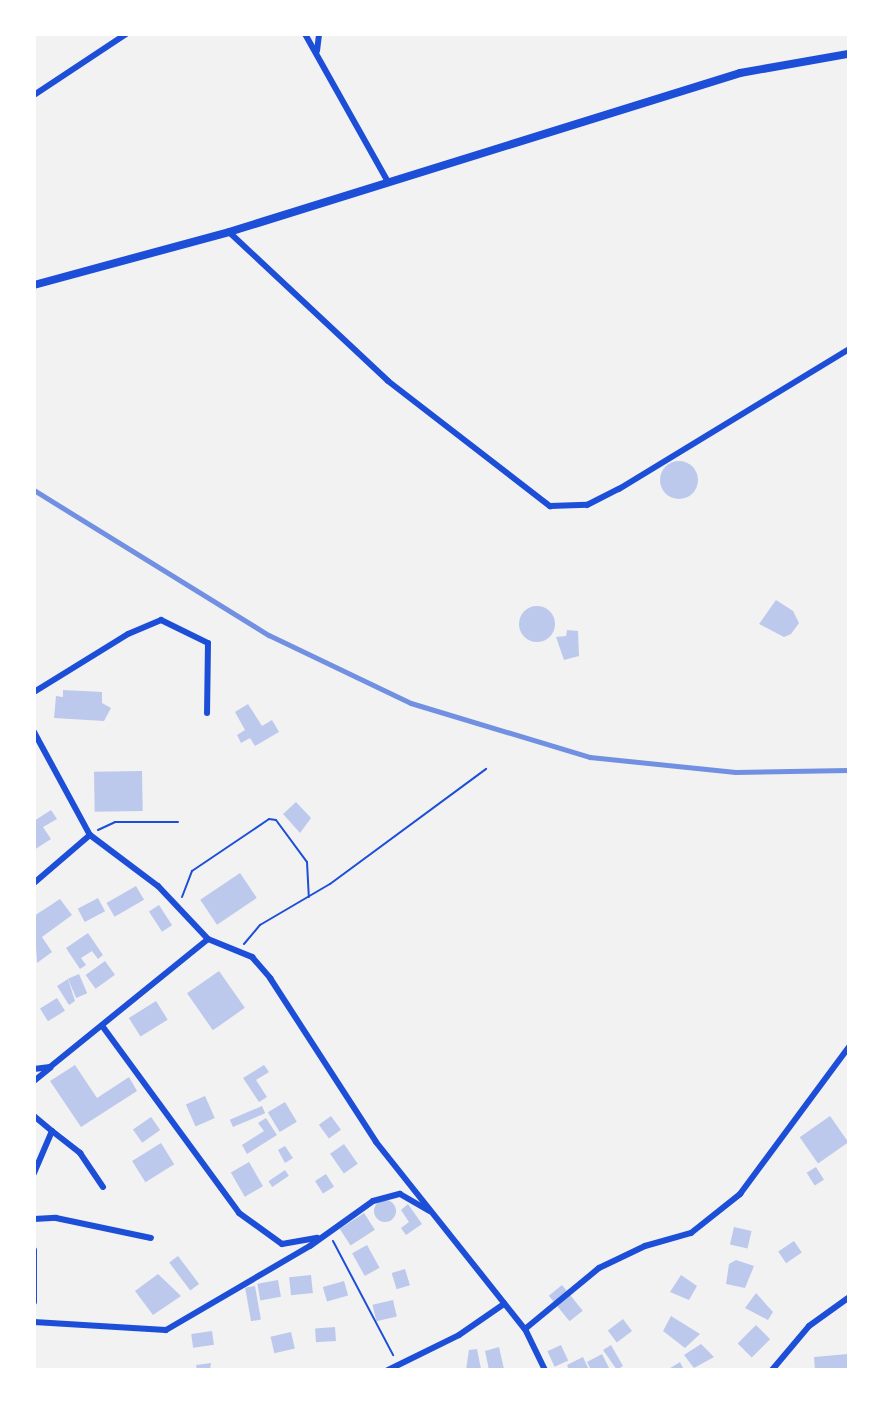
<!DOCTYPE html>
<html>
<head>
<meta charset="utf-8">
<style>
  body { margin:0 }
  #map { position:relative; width:883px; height:1404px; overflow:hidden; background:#f2f2f2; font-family:"PT Sans",sans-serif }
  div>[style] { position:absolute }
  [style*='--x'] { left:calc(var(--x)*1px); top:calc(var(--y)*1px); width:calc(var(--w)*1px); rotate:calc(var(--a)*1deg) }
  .building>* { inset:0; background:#bdc9ec; transform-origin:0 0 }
  .round { border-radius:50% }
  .path>* { height:2px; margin:-1px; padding:0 1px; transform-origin:1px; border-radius:1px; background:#1d4ed8 }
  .minor>* { height:6px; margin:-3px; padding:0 3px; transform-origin:3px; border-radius:3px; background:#1d4ed8 }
  .tertiary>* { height:8px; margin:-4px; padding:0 4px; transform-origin:4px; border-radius:4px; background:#1d4ed8 }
  .rail>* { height:4.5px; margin:-2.25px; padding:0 2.25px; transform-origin:2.25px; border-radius:2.25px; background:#7290e2 }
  span { translate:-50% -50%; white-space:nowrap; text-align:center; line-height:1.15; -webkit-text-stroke:6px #fff; paint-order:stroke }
  .frame { position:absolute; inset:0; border:36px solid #fff; pointer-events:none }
</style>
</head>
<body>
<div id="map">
  <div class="building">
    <div class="round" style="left:660px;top:461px;width:38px;height:38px"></div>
    <div style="clip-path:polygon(776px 600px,793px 611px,799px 623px,791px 634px,784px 637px,759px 624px)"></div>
    <div class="round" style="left:519px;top:606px;width:36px;height:36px"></div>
    <div style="clip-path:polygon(567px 630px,578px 631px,579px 656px,564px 660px,556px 637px,566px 636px)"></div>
    <div style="clip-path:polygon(63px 690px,102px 692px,102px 703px,111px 708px,104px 721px,54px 718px,56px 696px,63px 697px)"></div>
    <div style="clip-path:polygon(248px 704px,262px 726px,272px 720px,279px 732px,255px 746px,250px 738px,241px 743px,237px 735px,245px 730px,235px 712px)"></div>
    <div style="left:142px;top:771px;width:40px;height:48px;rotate:89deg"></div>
    <div style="clip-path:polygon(296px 802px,311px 818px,300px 833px,283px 814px)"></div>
    <div style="clip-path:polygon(51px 810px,57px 819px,43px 827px,51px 839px,34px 850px,34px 821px)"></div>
    <div style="left:240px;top:873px;width:30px;height:48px;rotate:56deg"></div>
    <div style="left:136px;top:886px;width:16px;height:34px;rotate:60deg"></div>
    <div style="left:98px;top:898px;width:15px;height:23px;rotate:62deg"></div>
    <div style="clip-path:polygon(60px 899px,72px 915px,42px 937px,52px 952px,37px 963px,34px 916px)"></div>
    <div style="left:159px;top:905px;width:24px;height:12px;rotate:57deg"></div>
    <div style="clip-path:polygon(88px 933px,103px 955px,98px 959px,92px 951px,81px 958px,86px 965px,80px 969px,66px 948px)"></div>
    <div style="left:105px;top:961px;width:17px;height:24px;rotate:54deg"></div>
    <div style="left:219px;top:971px;width:45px;height:39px;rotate:55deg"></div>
    <div style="left:79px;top:974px;width:21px;height:12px;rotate:67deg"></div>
    <div style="clip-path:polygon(68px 979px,75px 1001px,69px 1005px,57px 986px)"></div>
    <div style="left:57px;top:998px;width:15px;height:20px;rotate:58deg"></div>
    <div style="left:156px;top:1001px;width:22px;height:32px;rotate:58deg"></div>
    <div style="clip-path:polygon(75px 1065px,97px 1098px,129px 1077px,137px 1091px,81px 1127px,50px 1081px)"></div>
    <div style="clip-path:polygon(264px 1065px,269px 1072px,256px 1080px,267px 1097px,259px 1102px,243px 1078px)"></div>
    <div style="left:205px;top:1096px;width:24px;height:21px;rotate:66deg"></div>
    <div style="left:285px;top:1102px;width:23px;height:20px;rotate:59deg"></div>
    <div style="left:262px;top:1106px;width:8px;height:35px;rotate:67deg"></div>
    <div style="left:331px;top:1116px;width:17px;height:15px;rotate:54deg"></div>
    <div style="left:830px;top:1116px;width:32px;height:37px;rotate:55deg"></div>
    <div style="left:151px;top:1117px;width:16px;height:22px;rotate:55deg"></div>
    <div style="clip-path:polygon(266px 1118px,277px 1135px,247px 1154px,242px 1145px,264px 1131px,258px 1123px)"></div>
    <div style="left:161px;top:1143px;width:25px;height:34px;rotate:58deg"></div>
    <div style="left:344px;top:1144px;width:24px;height:17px;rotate:55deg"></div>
    <div style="clip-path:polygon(285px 1146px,293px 1158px,285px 1163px,278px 1150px)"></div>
    <div style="left:249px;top:1162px;width:28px;height:21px;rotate:60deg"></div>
    <div style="left:816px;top:1167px;width:15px;height:11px;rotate:58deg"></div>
    <div style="left:285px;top:1170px;width:7px;height:20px;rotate:56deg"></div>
    <div style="left:326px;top:1174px;width:15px;height:13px;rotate:58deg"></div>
    <div class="round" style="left:374px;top:1200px;width:22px;height:22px"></div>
    <div style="clip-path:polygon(408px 1204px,422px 1224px,406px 1235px,401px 1228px,409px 1222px,401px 1210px)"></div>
    <div style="left:364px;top:1213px;width:20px;height:29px;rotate:57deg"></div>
    <div style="left:734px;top:1227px;width:18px;height:18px;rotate:13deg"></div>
    <div style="left:794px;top:1241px;width:14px;height:19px;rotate:56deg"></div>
    <div style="left:367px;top:1245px;width:26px;height:17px;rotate:61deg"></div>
    <div style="left:178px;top:1256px;width:35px;height:11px;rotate:53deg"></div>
    <div style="clip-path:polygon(736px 1260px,754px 1266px,745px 1288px,726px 1284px,729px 1264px)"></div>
    <div style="left:405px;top:1269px;width:17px;height:14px;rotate:73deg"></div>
    <div style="clip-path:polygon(158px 1274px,181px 1296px,153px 1315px,135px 1291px)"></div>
    <div style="left:311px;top:1275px;width:18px;height:22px;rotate:84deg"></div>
    <div style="clip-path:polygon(681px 1275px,697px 1286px,689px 1300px,670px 1292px)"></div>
    <div style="left:278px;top:1280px;width:17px;height:21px;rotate:80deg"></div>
    <div style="left:344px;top:1281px;width:15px;height:22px;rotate:74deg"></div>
    <div style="left:562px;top:1285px;width:33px;height:17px;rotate:51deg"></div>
    <div style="left:255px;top:1286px;width:34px;height:10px;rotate:80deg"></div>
    <div style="clip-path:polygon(756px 1293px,773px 1312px,768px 1320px,745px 1308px)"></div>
    <div style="left:393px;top:1300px;width:17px;height:21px;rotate:77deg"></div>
    <div style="clip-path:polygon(671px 1316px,700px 1334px,685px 1348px,663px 1331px)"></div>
    <div style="left:623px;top:1319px;width:15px;height:19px;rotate:53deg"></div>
    <div style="left:756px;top:1325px;width:20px;height:26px;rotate:45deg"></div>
    <div style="left:335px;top:1327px;width:14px;height:20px;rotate:86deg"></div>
    <div style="left:212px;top:1331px;width:14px;height:21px;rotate:82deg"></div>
    <div style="left:291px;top:1332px;width:17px;height:21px;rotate:77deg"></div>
    <div style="clip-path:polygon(701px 1344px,714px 1357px,694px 1368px,684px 1355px)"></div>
    <div style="left:561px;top:1345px;width:17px;height:15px;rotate:65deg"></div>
    <div style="clip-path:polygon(611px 1345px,623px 1366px,617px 1370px,603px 1350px)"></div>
    <div style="clip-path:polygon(499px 1347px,504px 1369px,489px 1370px,485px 1351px)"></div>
    <div style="clip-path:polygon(477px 1349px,481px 1369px,466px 1370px,469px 1350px)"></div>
    <div style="clip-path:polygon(602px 1354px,610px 1370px,591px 1370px,587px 1362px)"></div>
    <div style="clip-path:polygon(848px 1354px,848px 1370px,815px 1370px,814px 1357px)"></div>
    <div style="clip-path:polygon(583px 1357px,589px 1370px,569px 1370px,567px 1365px)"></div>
    <div style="clip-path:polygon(680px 1362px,684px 1370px,667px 1370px)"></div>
    <div style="clip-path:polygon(211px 1363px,210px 1370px,197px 1370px,196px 1365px)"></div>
  </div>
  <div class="path">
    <div style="--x:98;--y:830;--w:19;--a:-25"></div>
    <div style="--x:115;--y:822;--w:63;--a:0"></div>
    <div style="--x:182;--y:897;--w:28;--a:-69"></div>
    <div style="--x:192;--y:871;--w:93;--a:-34"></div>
    <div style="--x:269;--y:819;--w:7;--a:8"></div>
    <div style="--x:276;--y:820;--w:52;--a:53.6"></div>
    <div style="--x:307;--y:862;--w:35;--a:87"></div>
    <div style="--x:244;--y:944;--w:25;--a:-50"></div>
    <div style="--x:260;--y:925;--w:81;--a:-30.4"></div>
    <div style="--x:330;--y:884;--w:194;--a:-36.4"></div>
    <div style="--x:333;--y:1241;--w:129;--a:62.2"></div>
  </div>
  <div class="minor">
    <div style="--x:305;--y:34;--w:170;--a:60.7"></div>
    <div style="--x:317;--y:51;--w:17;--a:-83"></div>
    <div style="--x:34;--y:95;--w:110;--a:-33.5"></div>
    <div style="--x:229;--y:232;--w:218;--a:43.1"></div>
    <div style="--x:388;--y:381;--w:205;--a:37.7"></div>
    <div style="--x:550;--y:506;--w:37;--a:-2"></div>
    <div style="--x:587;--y:505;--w:36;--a:-27"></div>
    <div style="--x:619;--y:489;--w:268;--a:-31.3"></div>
    <div style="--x:34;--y:692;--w:110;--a:-31.7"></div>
    <div style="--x:128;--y:634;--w:36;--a:-23"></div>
    <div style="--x:161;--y:620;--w:52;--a:26.1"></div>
    <div style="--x:208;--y:643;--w:70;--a:90.8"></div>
    <div style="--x:34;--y:732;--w:117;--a:61.5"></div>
    <div style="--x:90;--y:835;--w:85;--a:36.9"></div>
    <div style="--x:158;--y:886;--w:73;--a:46.7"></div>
    <div style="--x:208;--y:939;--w:48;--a:22.2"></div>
    <div style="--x:252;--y:957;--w:28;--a:49"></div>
    <div style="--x:270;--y:978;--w:195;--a:57.1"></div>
    <div style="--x:376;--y:1142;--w:239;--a:51.5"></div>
    <div style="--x:34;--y:883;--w:74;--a:-40.6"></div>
    <div style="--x:103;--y:1027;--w:230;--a:53.8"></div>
    <div style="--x:239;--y:1213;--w:53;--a:35.8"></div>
    <div style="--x:282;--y:1244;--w:36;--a:-10"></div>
    <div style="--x:34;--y:1069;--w:16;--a:-7"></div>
    <div style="--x:50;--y:1067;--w:203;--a:-39"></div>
    <div style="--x:34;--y:1081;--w:21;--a:-39"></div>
    <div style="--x:34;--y:1116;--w:23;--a:40"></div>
    <div style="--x:52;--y:1131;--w:46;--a:113.2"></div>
    <div style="--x:52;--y:1131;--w:36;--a:38"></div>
    <div style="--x:80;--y:1153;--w:41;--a:55.9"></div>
    <div style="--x:34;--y:1219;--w:22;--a:-3"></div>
    <div style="--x:56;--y:1218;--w:97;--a:11.9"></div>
    <div style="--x:34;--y:1250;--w:52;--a:90"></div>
    <div style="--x:34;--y:1322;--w:132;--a:3.5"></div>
    <div style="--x:166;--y:1330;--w:167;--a:-30.3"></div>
    <div style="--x:310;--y:1246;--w:77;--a:-35.5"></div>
    <div style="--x:373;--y:1201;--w:28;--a:-15"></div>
    <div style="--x:400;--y:1194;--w:34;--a:30"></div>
    <div style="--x:388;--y:1370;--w:79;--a:-26.2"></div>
    <div style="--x:459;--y:1335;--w:55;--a:-34.6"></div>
    <div style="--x:545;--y:1370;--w:46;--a:-116"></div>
    <div style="--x:525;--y:1329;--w:96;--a:-39.5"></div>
    <div style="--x:599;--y:1268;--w:51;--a:-25.6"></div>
    <div style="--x:645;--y:1246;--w:48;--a:-15.8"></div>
    <div style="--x:691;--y:1233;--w:63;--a:-38.5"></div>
    <div style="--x:740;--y:1194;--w:182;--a:-53.5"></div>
    <div style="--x:772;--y:1370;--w:57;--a:-49.9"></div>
    <div style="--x:809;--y:1326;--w:48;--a:-35.7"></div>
  </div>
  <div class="tertiary">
    <div style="--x:34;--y:285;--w:202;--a:-15.2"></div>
    <div style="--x:229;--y:232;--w:535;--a:-17.28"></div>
    <div style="--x:740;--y:73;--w:110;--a:-10"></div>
  </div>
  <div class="rail">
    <div style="--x:34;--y:490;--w:276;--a:31.7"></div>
    <div style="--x:269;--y:635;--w:157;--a:25.6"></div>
    <div style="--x:411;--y:703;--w:187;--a:16.8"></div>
    <div style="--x:590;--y:757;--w:146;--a:5.9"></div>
    <div style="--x:735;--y:772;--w:113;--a:-1"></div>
  </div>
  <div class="frame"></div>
</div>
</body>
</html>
